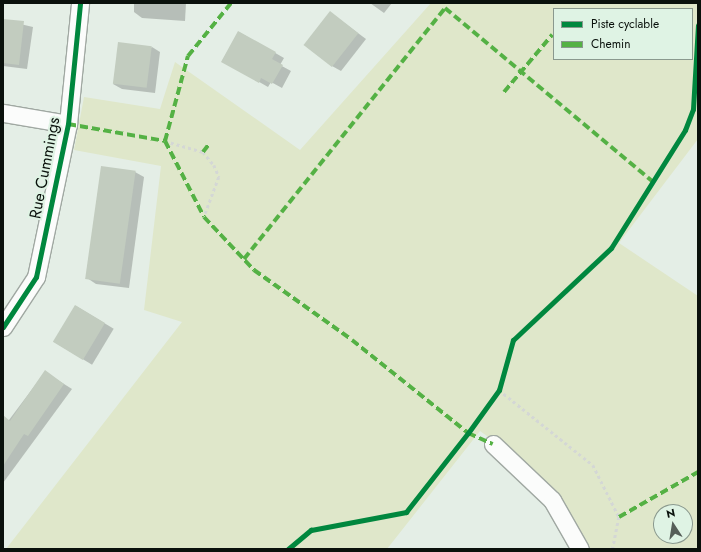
<!DOCTYPE html>
<html>
<head>
<meta charset="utf-8">
<style>
  body { margin:0 }
  #map { position:relative; width:701px; height:552px; overflow:hidden; background:#e4eee6; font-family:Jost,sans-serif }
  div>[style] { position:absolute }
  [style*='--x'] { left:calc(var(--x)*1px); top:calc(var(--y)*1px); width:calc(var(--w)*1px); rotate:calc(var(--a)*1deg) }
  .green>* { inset:0; background:#dfe7ca }
  .shadow>* { inset:0; background:#0003; transform-origin:0 0 }
  .building>* { inset:0; background:#c2ccbf; transform-origin:0 0 }
  .path>* { height:2.5px; margin-top:-1.25px; transform-origin:0; background:repeating-linear-gradient(90deg,#d4d7d5 0 3px,transparent 0 6px) }
  .roads { filter:drop-shadow(1px 0 #a0a8a2) drop-shadow(-1px 0 #a0a8a2) drop-shadow(0 1px #a0a8a2) drop-shadow(0 -1px #a0a8a2) }
  .street>* { height:17px; margin:-8.5px; padding:0 8.5px; transform-origin:8.5px; border-radius:8.5px; background:#fbfcfb }
  .quiet>* { height:4px; margin-top:-2px; transform-origin:0; background:repeating-linear-gradient(90deg,#54b144 0 8px,transparent 0 12px) }
  .cycleway>* { height:5px; margin:-2.5px; padding:0 2.5px; transform-origin:2.5px; border-radius:2.5px; background:#00873e }
  span { translate:-50% -50%; white-space:nowrap; text-align:center; line-height:1.15; -webkit-text-stroke:4px #dff3e4; paint-order:stroke }
  .street-label { font-size:16px; color:#0a110c }
  .frame { position:absolute; inset:0; border:4px solid #0a110c; pointer-events:none }
  .legend { position:absolute; left:553px; top:8px; width:140px; height:52px; box-sizing:border-box; background:#dff3e4; border:1px solid #8a998e; margin:0; padding:5px 7px; list-style:none; font-size:12px; color:#0a110c }
  .legend li { display:flex; align-items:center; gap:8px; height:20px }
  .legend b { width:20px; border:1px solid #8a998e }
  .north { position:absolute; left:653px; top:504px; width:40px; height:40px; box-sizing:border-box; background:#dff3e4; border:1px solid #8a998e; border-radius:50%; rotate:348deg; font-size:11px; font-weight:700; line-height:16px; text-align:center; color:#0a110c }
  .north::after { content:''; display:block; margin:auto; width:14px; height:18px; background:#565e58; clip-path:polygon(50% 0,100% 100%,50% 72%,0 100%) }
</style>
</head>
<body>
<div id="map">
  <div class="green">
    <div style="clip-path:polygon(evenodd,431px 3px,698px 3px,698px 139px,619px 243px,698px 296px,698px 549px,584px 549px,523px 462px,480px 431px,387px 549px,6px 549px,182px 322px,144px 310px,161px 166px,74px 150px,84px 97px,160px 109px,175px 62px,300px 150px,431px 3px,554px 9px,692px 9px,692px 59px,554px 59px,554px 9px,431px 3px,661px 512px,685px 512px,685px 536px,661px 536px,661px 512px)"></div>
  </div>
  <div class="shadow">
    <div style="clip-path:polygon(134px 3px,186px 3px,185px 21px,142px 18px,134px 12px)"></div>
    <div style="clip-path:polygon(370px 3px,392px 3px,384px 13px)"></div>
    <div style="clip-path:polygon(331px 13px,366px 39px,341px 71px,332px 66px)"></div>
    <div style="clip-path:polygon(3px 20px,33px 27px,27px 69px,3px 66px)"></div>
    <div style="clip-path:polygon(239px 32px,284px 58px,280px 65px,291px 71px,282px 88px,271px 82px,268px 87px,222px 61px)"></div>
    <div style="clip-path:polygon(152px 47px,160px 52px,155px 93px,122px 89px,113px 84px)"></div>
    <div style="clip-path:polygon(135px 172px,144px 177px,129px 288px,96px 284px,87px 278px)"></div>
    <div style="left:76px;top:306px;width:44px;height:42px;rotate:31deg"></div>
    <div style="clip-path:polygon(45px 372px,72px 389px,3px 483px,3px 428px)"></div>
  </div>
  <div class="building">
    <div style="left:330px;top:11px;width:36px;height:43px;rotate:38deg"></div>
    <div style="clip-path:polygon(3px 19px,24px 21px,19px 65px,3px 63px)"></div>
    <div style="clip-path:polygon(238px 31px,276px 52px,272px 59px,283px 65px,272px 84px,261px 78px,259px 83px,221px 62px)"></div>
    <div style="left:118px;top:42px;width:34px;height:42px;rotate:7deg"></div>
    <div style="left:101px;top:166px;width:35px;height:114px;rotate:8deg"></div>
    <div style="left:75px;top:305px;width:35px;height:43px;rotate:31deg"></div>
    <div style="clip-path:polygon(45px 370px,64px 384px,28px 436px,24px 434px,3px 466px,3px 415px,10px 421px)"></div>
  </div>
  <div class="path">
    <div style="--x:165;--y:141;--w:40;--a:16"></div>
    <div style="--x:203;--y:152;--w:17;--a:50"></div>
    <div style="--x:214;--y:165;--w:13;--a:67"></div>
    <div style="--x:219;--y:177;--w:43;--a:110.6"></div>
    <div style="--x:499;--y:390;--w:120;--a:38.6"></div>
    <div style="--x:593;--y:465;--w:58;--a:63.4"></div>
    <div style="--x:619;--y:517;--w:33;--a:101"></div>
  </div>
  <div class="roads">
    <div class="street">
      <div style="--x:3;--y:113;--w:66;--a:9.6"></div>
      <div style="--x:3;--y:327;--w:60;--a:-56.6"></div>
      <div style="--x:36;--y:277;--w:156;--a:-78.2"></div>
      <div style="--x:68;--y:124;--w:122;--a:-84.3"></div>
      <div style="--x:493;--y:444;--w:81;--a:43.5"></div>
      <div style="--x:552;--y:500;--w:56;--a:60.3"></div>
    </div>
  </div>
  <div class="quiet">
    <div style="--x:504;--y:92;--w:75;--a:-49.9"></div>
    <div style="--x:68;--y:124;--w:98;--a:9.9"></div>
    <div style="--x:165;--y:141;--w:88;--a:-74.9"></div>
    <div style="--x:188;--y:56;--w:68;--a:-50.9"></div>
    <div style="--x:165;--y:141;--w:85;--a:62.8"></div>
    <div style="--x:204;--y:217;--w:73;--a:46.7"></div>
    <div style="--x:254;--y:270;--w:120;--a:35.5"></div>
    <div style="--x:352;--y:340;--w:149;--a:38.7"></div>
    <div style="--x:468;--y:433;--w:27;--a:24"></div>
    <div style="--x:203;--y:152;--w:10;--a:-53"></div>
    <div style="--x:244;--y:259;--w:322;--a:-51.3"></div>
    <div style="--x:445;--y:8;--w:271;--a:39.9"></div>
    <div style="--x:619;--y:517;--w:91;--a:-29.7"></div>
  </div>
  <div class="cycleway">
    <div style="--x:3;--y:327;--w:60;--a:-56.6"></div>
    <div style="--x:36;--y:277;--w:156;--a:-78.2"></div>
    <div style="--x:68;--y:124;--w:122;--a:-84.3"></div>
    <div style="--x:288;--y:549;--w:30;--a:-40"></div>
    <div style="--x:311;--y:530;--w:97;--a:-10.7"></div>
    <div style="--x:406;--y:512;--w:100;--a:-51.9"></div>
    <div style="--x:468;--y:433;--w:53;--a:-54.2"></div>
    <div style="--x:499;--y:390;--w:52;--a:-74.4"></div>
    <div style="--x:513;--y:340;--w:134;--a:-43.2"></div>
    <div style="--x:611;--y:248;--w:139;--a:-57.9"></div>
    <div style="--x:685;--y:130;--w:22;--a:-69"></div>
    <div style="--x:693;--y:109;--w:84;--a:-86.6"></div>
  </div>
  <div class="street-label">
    <span style="left:45px;top:168px;rotate:-79deg">Rue Cummings</span>
  </div>
  <div class="frame"></div>
  <ul class="legend">
  <li><b style="height:5px;background:#00873e"></b>Piste cyclable</li>
  <li><b style="height:5px;background:#54b144"></b>Chemin</li>
  </ul>
  <div class="north">N</div>
</div>
</body>
</html>
